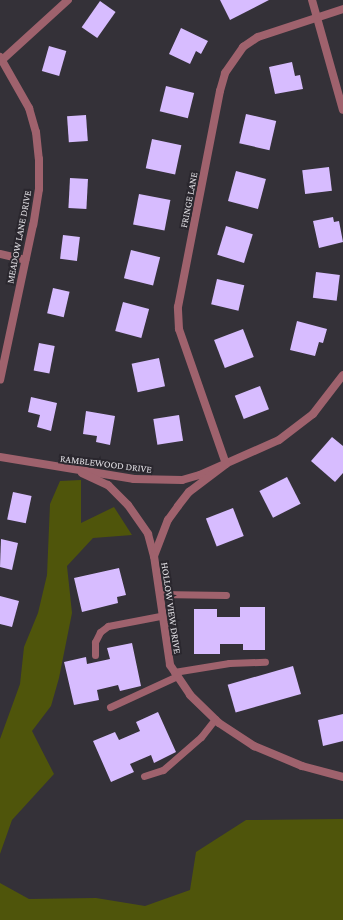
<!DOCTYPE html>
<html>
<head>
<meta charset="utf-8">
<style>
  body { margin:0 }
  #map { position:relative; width:343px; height:920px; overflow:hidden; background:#343138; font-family:"Crimson Pro",serif }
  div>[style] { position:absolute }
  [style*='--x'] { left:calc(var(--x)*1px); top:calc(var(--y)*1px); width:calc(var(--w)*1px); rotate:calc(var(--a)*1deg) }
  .green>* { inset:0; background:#4f550b }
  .building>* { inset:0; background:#d7bcff; transform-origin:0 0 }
  .service>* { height:7px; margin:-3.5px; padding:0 3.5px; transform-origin:3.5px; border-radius:3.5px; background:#9f626d }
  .minor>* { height:8px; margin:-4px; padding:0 4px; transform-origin:4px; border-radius:4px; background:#9f626d }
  span { translate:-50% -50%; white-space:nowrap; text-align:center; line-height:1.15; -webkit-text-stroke:4px #2a272e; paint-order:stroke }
  .street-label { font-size:10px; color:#e4e2e7 }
</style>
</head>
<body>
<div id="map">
  <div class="green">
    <div style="clip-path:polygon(81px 480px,81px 523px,114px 507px,132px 535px,93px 538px,67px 566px,72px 613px,59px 678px,51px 706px,32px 731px,54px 774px,12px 820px,0 854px,0 739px,20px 684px,24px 647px,38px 613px,47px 575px,50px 504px,60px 481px)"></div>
    <div style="clip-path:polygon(343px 819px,343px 920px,0 920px,0 883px,29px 899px,96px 898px,145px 906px,190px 890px,196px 852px,246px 820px)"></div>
  </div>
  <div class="building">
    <div style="clip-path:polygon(220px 0,269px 0,230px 20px)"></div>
    <div style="left:100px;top:1px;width:19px;height:32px;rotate:35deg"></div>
    <div style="clip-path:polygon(181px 28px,208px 41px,201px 54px,196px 51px,190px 64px,169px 54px)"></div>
    <div style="left:49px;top:46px;width:18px;height:26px;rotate:16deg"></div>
    <div style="clip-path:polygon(292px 62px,295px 76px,300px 75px,303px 89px,275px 94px,269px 67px)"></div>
    <div style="left:166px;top:86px;width:29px;height:26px;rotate:14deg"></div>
    <div style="left:246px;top:114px;width:31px;height:30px;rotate:13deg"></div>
    <div style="left:86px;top:115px;width:26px;height:19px;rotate:86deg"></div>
    <div style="left:152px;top:139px;width:30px;height:30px;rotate:12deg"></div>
    <div style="left:329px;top:167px;width:24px;height:27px;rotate:83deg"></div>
    <div style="left:236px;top:171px;width:31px;height:31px;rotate:15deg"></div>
    <div style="left:70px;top:178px;width:18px;height:30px;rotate:3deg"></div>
    <div style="left:139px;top:194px;width:32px;height:31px;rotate:11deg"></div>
    <div style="clip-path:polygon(333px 217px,334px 222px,339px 221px,343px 242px,319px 248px,313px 221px)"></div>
    <div style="left:226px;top:226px;width:28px;height:30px;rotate:17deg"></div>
    <div style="left:63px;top:235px;width:17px;height:24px;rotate:7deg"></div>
    <div style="left:131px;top:250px;width:30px;height:29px;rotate:14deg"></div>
    <div style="left:316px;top:272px;width:24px;height:26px;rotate:7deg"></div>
    <div style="left:217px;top:279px;width:28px;height:26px;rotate:13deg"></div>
    <div style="left:53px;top:288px;width:17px;height:26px;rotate:13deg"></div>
    <div style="left:123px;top:302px;width:27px;height:30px;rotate:15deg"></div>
    <div style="clip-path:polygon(297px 321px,327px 329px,323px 343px,319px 342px,315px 356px,290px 350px)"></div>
    <div style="left:243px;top:329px;width:30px;height:31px;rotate:69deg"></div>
    <div style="left:39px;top:343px;width:16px;height:28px;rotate:11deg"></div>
    <div style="left:159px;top:358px;width:29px;height:28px;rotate:78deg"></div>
    <div style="left:260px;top:386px;width:25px;height:27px;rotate:69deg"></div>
    <div style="clip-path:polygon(31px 397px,57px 403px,51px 431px,37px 427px,40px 415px,28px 412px)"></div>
    <div style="clip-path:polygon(86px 411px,115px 416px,110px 445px,96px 442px,97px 436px,83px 434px)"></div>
    <div style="left:179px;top:415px;width:26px;height:26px;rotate:81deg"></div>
    <div style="clip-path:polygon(332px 437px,343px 446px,343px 473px,335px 482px,311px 461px)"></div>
    <div style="left:287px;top:477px;width:30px;height:31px;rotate:63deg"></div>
    <div style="left:13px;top:492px;width:19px;height:28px;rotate:12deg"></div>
    <div style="left:233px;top:508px;width:30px;height:29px;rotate:69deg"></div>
    <div style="clip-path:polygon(1px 539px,18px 543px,12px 570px,0 567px)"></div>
    <div style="clip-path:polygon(119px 568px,126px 595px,117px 597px,118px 603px,82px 612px,74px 578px)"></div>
    <div style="clip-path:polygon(0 596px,19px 601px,12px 627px,0 624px)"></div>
    <div style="clip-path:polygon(240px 607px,265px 607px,265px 650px,243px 650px,243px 644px,220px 644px,220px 654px,194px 654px,194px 609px,217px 609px,217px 617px,240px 617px)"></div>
    <div style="clip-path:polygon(132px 643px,141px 686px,120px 691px,118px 685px,97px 690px,99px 700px,74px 705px,64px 662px,86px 657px,87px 664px,110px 659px,107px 648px)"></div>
    <div style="left:293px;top:666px;width:29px;height:68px;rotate:74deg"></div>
    <div style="clip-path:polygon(158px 712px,176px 752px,154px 763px,151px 755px,130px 764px,134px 772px,111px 782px,93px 741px,115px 732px,119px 740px,140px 731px,136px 722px)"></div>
    <div style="clip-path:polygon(343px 714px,343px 741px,323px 746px,318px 720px)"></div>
  </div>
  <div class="service">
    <div style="--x:159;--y:594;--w:67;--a:0.9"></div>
    <div style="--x:95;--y:655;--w:13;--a:-90"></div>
    <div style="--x:95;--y:642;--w:11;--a:-63"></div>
    <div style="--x:100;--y:632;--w:10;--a:-37"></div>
    <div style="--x:108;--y:626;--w:53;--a:-10.9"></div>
    <div style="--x:174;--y:672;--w:56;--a:-9.3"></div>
    <div style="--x:229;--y:663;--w:36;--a:-2"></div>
    <div style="--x:110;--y:707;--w:74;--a:-24.8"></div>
    <div style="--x:144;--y:776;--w:20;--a:-18"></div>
    <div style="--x:163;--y:770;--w:50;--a:-41"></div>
    <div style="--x:201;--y:737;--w:23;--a:-52"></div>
  </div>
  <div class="minor">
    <div style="--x:312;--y:0;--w:114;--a:74.3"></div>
    <div style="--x:0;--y:57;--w:59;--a:60.4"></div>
    <div style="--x:29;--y:108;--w:25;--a:74"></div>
    <div style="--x:36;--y:132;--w:27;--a:84"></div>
    <div style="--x:39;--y:159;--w:30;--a:90"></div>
    <div style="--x:39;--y:189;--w:36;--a:99"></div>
    <div style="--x:33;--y:225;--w:158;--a:102"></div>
    <div style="--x:2;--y:60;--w:89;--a:-42.3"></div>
    <div style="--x:0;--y:254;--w:26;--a:13"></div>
    <div style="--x:0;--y:457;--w:136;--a:9.3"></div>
    <div style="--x:134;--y:479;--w:48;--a:1.2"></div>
    <div style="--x:182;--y:480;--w:19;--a:-16"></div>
    <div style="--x:200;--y:475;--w:86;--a:-23.9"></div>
    <div style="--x:279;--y:440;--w:43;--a:-37.4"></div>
    <div style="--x:313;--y:414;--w:49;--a:-52.4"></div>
    <div style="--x:82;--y:473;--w:29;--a:25"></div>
    <div style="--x:108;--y:485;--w:28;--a:45"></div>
    <div style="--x:128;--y:505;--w:35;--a:55"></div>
    <div style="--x:148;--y:534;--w:23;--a:75"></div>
    <div style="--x:154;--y:556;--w:39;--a:-69"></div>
    <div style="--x:168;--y:520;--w:17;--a:-54"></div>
    <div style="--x:178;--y:506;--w:18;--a:-52"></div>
    <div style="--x:189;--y:492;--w:46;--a:-37.1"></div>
    <div style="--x:226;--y:464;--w:143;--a:-109.2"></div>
    <div style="--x:179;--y:329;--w:22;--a:-93"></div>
    <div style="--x:178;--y:307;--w:220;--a:-79"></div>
    <div style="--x:220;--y:91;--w:19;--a:-74"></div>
    <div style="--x:225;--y:73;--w:32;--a:-55"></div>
    <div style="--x:243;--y:47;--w:18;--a:-34"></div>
    <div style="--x:258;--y:37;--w:89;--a:-18.2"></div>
    <div style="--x:154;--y:556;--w:110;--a:81.6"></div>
    <div style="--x:170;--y:665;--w:36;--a:56"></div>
    <div style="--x:190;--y:695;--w:40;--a:44"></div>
    <div style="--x:219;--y:723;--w:42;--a:33.3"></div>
    <div style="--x:254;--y:746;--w:52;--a:22.6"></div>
    <div style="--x:302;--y:766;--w:42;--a:15"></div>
  </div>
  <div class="street-label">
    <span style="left:189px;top:200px;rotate:-79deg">FRINGE LANE</span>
    <span style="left:19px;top:237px;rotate:-79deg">MEADOW LANE DRIVE</span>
    <span style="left:106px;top:464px;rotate:7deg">RAMBLEWOOD DRIVE</span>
    <span style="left:171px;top:608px;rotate:82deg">HOLLOW VIEW DRIVE</span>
  </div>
</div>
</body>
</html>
